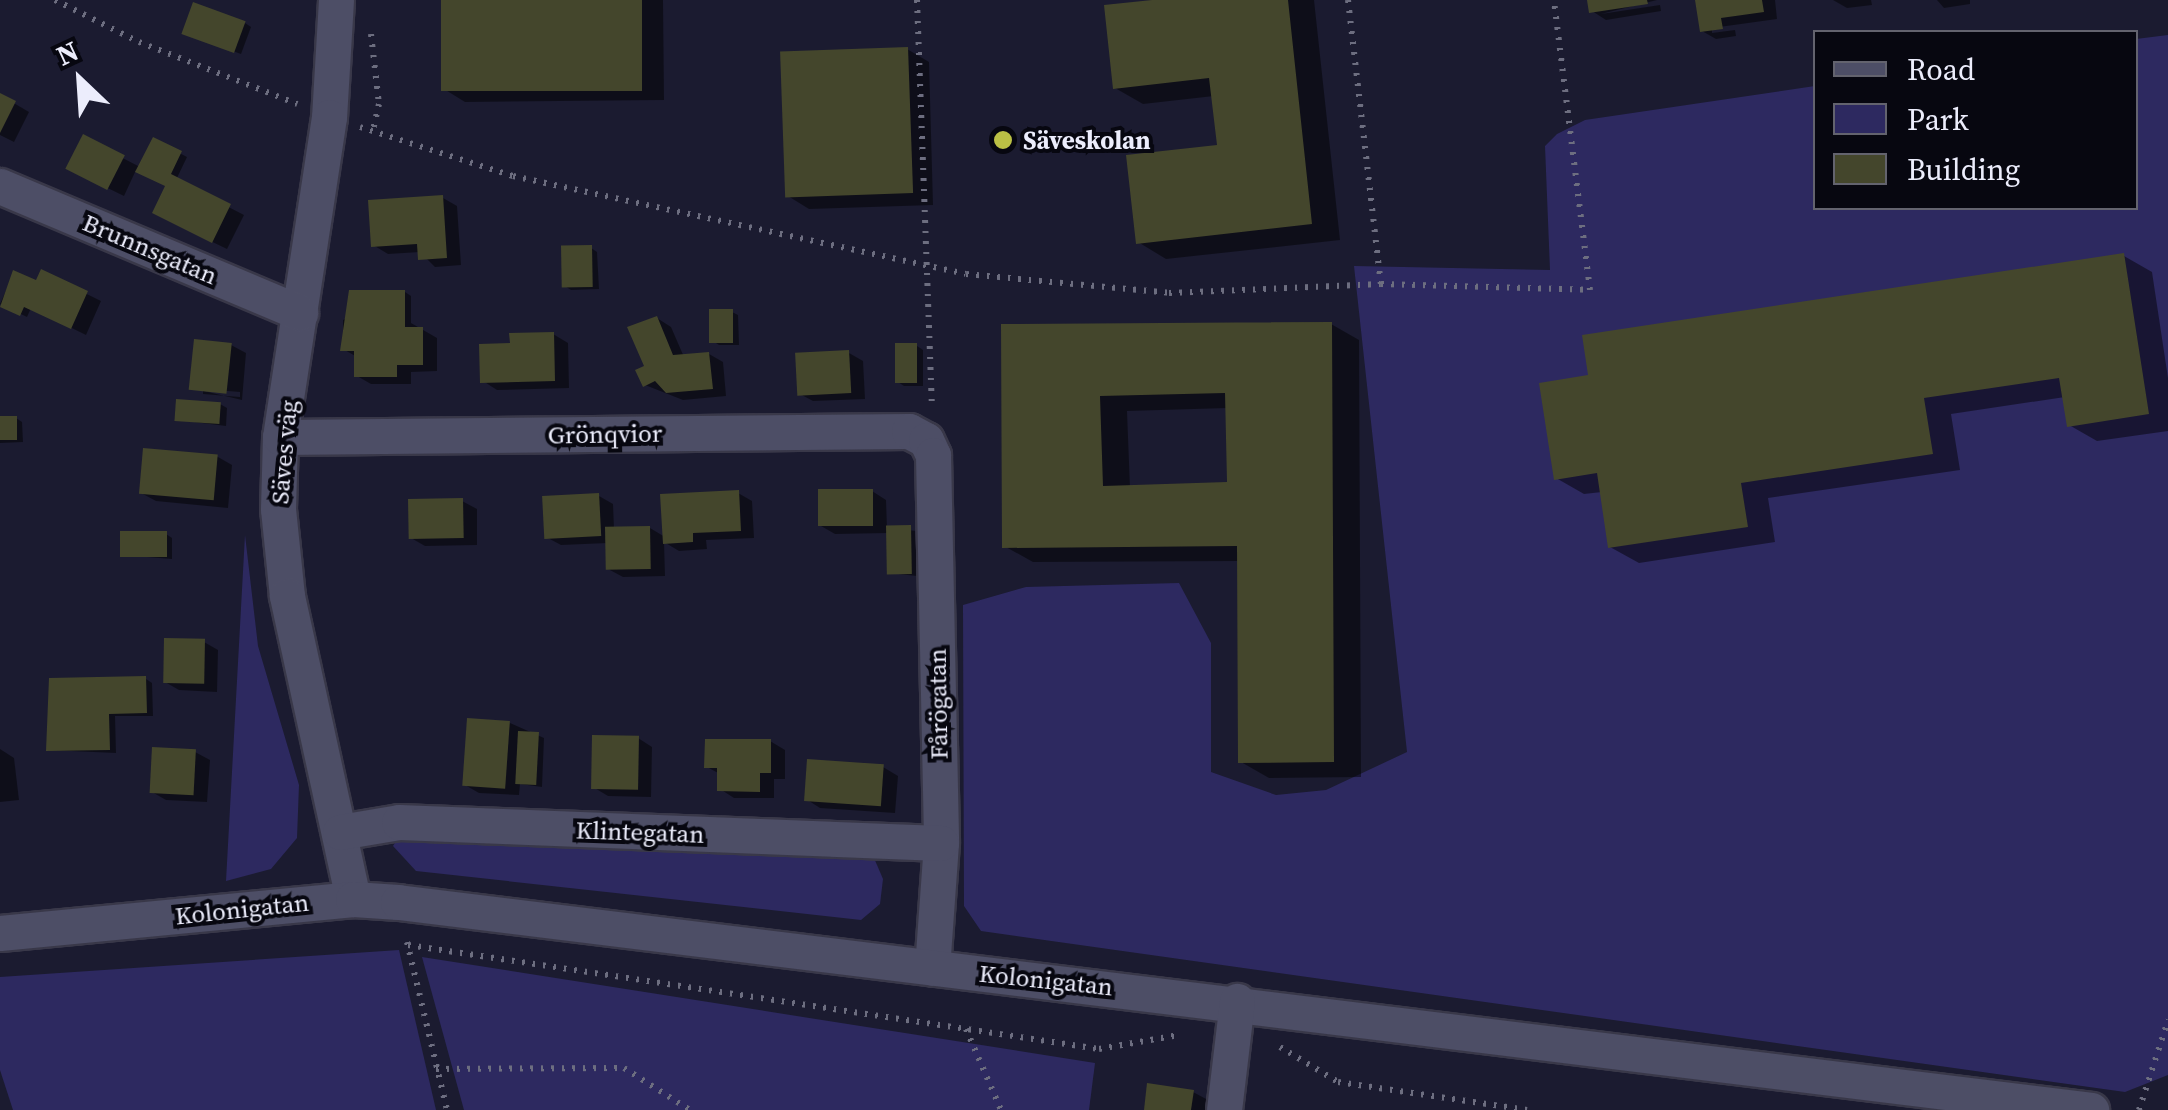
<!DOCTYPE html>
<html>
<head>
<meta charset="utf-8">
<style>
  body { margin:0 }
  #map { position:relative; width:2168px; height:1110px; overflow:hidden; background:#1b1b30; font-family:"Source Serif 4",serif }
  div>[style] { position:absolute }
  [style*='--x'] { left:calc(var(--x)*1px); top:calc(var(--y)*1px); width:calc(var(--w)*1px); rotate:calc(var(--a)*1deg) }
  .green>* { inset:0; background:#2d2960 }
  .shadow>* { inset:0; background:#0007 }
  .building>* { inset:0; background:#44462c; transform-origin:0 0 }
  .path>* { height:6px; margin-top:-3px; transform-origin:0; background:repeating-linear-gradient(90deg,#6d6e80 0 2.5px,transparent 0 10.5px) }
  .roads { filter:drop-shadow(2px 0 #393849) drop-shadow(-2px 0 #393849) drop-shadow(0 2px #393849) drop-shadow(0 -2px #393849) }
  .minor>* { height:35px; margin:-17.5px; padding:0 17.5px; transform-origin:17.5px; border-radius:17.5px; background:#4d4e66 }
  .dots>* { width:28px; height:28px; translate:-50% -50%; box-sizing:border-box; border:5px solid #070710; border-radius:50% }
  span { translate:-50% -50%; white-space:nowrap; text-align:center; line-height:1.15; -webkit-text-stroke:8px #070710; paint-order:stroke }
  .poi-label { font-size:25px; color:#ecedfc; font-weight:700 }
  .left { translate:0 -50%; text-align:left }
  .street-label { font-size:25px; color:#ecedfc }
  .legend { position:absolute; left:1813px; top:30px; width:325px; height:180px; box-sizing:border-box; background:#070710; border:2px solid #63636e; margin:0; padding:12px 18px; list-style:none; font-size:30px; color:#ecedfc }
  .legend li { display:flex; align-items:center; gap:20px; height:50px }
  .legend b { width:50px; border:2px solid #63636e }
  .north { position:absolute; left:30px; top:30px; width:100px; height:100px; -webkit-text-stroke:8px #070710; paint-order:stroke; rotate:335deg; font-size:28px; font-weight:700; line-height:40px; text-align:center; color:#ecedfc }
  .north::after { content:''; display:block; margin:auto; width:35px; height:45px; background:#ecedfc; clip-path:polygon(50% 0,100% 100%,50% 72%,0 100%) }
</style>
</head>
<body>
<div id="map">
  <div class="green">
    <div style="clip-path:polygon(2168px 35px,2168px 1075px,2125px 1092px,981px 931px,964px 906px,963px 605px,1026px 587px,1179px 583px,1211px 643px,1211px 772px,1276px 795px,1326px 790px,1407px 752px,1354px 266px,1550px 270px,1545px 146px,1557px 134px,1585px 120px,1815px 86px,1816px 208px,2136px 208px,2136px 39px)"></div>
    <div style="clip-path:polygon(245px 535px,258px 646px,299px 785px,297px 838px,271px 869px,226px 881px)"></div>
    <div style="clip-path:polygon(402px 832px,874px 858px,883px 879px,880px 904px,861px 920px,416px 871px,393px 846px)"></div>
    <div style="clip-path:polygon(399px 950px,436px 1110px,13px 1110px,0 1070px,0 977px)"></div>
    <div style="clip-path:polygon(422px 957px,1095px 1063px,1089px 1110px,464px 1110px)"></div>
  </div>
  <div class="shadow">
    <div style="clip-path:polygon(444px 0,663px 0,664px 100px,465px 102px,444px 89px)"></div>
    <div style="clip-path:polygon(1175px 0,1314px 0,1340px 240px,1166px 259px,1138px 242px,1219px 147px,1214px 96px,1143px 104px,1115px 88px)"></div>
    <div style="clip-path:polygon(1590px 0,1657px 0,1601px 14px,1660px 5px,1661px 11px,1606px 20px,1592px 11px)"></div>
    <div style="clip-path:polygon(1698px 0,1775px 0,1777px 19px,1712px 28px,1712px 33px,1735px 30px,1736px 36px,1716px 39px,1702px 31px)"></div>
    <div style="clip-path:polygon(1833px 0,1871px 0,1872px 5px,1847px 8px)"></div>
    <div style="clip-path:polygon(1937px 0,1970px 0,1970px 4px,1944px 8px)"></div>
    <div style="clip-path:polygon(245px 23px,251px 27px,241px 54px,191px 36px)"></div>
    <div style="clip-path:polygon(907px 49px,929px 62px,933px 205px,809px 209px,788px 196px)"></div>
    <div style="clip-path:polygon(0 95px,29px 112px,14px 142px,0 135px)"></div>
    <div style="clip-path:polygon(84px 138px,140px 167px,154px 140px,187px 157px,176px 180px,244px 215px,227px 249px,169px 221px,168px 186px,136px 170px,124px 196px,83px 176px)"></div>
    <div style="clip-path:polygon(443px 198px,457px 206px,461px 265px,435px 267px,420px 252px,388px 254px,373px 245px)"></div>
    <div style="clip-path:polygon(591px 248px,597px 252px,599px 289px,571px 290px,565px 286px)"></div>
    <div style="clip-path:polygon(2124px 256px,2152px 272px,2168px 378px,2168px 431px,2097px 441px,2069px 425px,2065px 397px,1951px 414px,1960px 470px,1768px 498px,1775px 542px,1639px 563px,1610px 547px,1602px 492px,1584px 494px,1556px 478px,1591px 377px)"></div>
    <div style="clip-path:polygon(42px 272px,101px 301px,86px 335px,31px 308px,27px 317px,0 304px,14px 273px,37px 283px)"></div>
    <div style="clip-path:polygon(405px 292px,411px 296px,411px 323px,437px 338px,437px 371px,411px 372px,411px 384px,371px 384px,357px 376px,357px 357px,343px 349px,343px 320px)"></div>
    <div style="clip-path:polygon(732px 312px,738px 315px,739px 345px,719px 345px,713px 341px)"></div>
    <div style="clip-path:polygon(657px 318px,671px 327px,684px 357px,709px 354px,723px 362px,726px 396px,683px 400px,645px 385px)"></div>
    <div style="clip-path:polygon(evenodd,1331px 324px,1359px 340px,1361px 777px,1269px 778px,1241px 762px,1240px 561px,1033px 562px,1004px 546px,1003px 326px,1331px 324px,1228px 408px,1230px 485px,1130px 488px,1127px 411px,1228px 408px)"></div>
    <div style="clip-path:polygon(553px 334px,568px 343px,569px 388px,497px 390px,483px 381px)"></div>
    <div style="clip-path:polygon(evenodd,231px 345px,246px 353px,242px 400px,191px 388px,231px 345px,203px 389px,240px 392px,240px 397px,203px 394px,203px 389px)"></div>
    <div style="clip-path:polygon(917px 346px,923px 350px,923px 386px,904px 386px,898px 382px)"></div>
    <div style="clip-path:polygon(849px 353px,863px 361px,865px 399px,813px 401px,798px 393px)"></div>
    <div style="clip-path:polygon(220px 404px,227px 408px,226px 426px,178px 420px)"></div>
    <div style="clip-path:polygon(16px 418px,22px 422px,23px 442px,0 443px,0 419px)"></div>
    <div style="clip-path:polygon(218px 457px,232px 465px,228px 508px,156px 501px,141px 493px)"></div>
    <div style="clip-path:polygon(872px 491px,886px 500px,887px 528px,917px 531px,917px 576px,889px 573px,889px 533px,835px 534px,821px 526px)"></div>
    <div style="clip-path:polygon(738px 493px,752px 501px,754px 538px,706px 540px,707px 549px,679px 551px,664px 542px,665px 576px,623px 577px,608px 569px,608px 543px,561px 545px,546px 537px,599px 496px,613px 504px,614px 529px,650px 528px,665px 537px)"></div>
    <div style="clip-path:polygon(462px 501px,477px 509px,477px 545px,425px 546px,411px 538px)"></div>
    <div style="clip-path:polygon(166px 534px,172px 538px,172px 559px,122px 555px)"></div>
    <div style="clip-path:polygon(204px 642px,218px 650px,217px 692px,179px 690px,165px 682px)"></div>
    <div style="clip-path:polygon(146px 679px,152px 683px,153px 716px,115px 716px,116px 753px,49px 750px)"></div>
    <div style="clip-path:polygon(510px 723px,544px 738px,542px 787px,520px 784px,519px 795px,479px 793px,465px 785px)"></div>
    <div style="clip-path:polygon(638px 738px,652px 747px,651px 797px,608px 796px,593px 787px)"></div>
    <div style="clip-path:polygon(770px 741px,785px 750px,785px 779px,774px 779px,774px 798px,734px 798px,720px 789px,720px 774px,707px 767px)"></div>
    <div style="clip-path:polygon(0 749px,14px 758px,19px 800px,0 802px)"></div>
    <div style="clip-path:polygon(195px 752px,210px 760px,207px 802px,166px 800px,152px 792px)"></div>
    <div style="clip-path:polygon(883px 767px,898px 776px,895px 813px,820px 808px,806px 799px)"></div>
    <div style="clip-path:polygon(1193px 1092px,1208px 1100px,1206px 1110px,1146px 1110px)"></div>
  </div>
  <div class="building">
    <div style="left:441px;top:0;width:201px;height:91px"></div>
    <div style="clip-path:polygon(1152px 0,1288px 0,1312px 224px,1136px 244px,1126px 155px,1217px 145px,1209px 78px,1113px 89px,1104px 5px)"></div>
    <div style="clip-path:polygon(1587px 0,1647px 0,1648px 4px,1589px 13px)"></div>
    <div style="clip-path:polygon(1695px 0,1762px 0,1764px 12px,1721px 18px,1723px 29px,1700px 32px)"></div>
    <div style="left:193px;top:2px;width:56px;height:34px;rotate:20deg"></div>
    <div style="left:908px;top:47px;width:146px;height:128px;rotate:88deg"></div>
    <div style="clip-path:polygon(0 93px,16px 101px,0 133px)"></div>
    <div style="left:83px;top:134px;width:47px;height:39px;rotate:27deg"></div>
    <div style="clip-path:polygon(153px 137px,182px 151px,171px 174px,231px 204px,212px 243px,152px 213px,165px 186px,135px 172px)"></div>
    <div style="clip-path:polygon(443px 195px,447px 258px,418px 260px,417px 244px,371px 247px,368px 200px)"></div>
    <div style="left:592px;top:245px;width:42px;height:31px;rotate:89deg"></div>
    <div style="clip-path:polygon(2124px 253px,2149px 414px,2067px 427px,2059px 378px,1924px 398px,1933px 454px,1741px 483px,1748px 527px,1608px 548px,1597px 473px,1554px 480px,1539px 383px,1588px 375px,1582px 335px)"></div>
    <div style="clip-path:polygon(41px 269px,88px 291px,71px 329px,24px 307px,20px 316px,0 307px,13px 270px,36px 280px)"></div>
    <div style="clip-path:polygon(349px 290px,405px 290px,405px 327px,423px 327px,423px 365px,397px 365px,397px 377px,354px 377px,354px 351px,340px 351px)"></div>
    <div style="left:709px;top:309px;width:24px;height:34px"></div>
    <div style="clip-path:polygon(657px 316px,673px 355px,709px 352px,713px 389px,666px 393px,655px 381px,643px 387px,635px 370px,644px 366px,627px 327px)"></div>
    <div style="clip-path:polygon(evenodd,1332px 322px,1334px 762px,1238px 763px,1237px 546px,1002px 548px,1001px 324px,1332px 322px,1225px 393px,1227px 482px,1103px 486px,1100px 396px,1225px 393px)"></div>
    <div style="clip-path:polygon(554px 332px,555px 381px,480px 383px,479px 344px,510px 343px,509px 333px)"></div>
    <div style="left:194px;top:339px;width:38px;height:51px;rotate:6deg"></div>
    <div style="left:895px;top:343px;width:22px;height:40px"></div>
    <div style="left:849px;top:350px;width:43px;height:54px;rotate:87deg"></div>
    <div style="left:176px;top:399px;width:45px;height:22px;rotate:4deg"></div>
    <div style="left:0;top:416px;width:17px;height:24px"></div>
    <div style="left:143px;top:448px;width:75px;height:46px;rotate:5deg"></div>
    <div style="left:873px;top:489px;width:37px;height:55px;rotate:90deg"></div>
    <div style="clip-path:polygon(739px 490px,741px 531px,693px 533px,693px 542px,663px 544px,660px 494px)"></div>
    <div style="left:599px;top:493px;width:43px;height:57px;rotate:87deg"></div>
    <div style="left:463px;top:498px;width:40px;height:55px;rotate:89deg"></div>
    <div style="left:911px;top:525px;width:49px;height:25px;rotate:89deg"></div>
    <div style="left:650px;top:526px;width:43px;height:45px;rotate:89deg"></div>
    <div style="left:120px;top:531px;width:47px;height:26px"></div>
    <div style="left:164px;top:638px;width:41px;height:45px;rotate:1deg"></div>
    <div style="clip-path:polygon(146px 676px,147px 713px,109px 714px,110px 750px,46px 751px,49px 678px)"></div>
    <div style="left:467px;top:718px;width:43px;height:68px;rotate:4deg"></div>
    <div style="left:518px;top:731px;width:21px;height:53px;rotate:3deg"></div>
    <div style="left:592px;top:735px;width:47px;height:54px;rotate:1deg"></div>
    <div style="clip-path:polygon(705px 739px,771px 739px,771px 773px,760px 773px,760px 792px,717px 791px,717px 768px,704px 768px)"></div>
    <div style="left:152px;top:747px;width:44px;height:46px;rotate:3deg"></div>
    <div style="left:807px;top:759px;width:77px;height:42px;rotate:4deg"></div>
    <div style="clip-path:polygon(1147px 1083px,1194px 1090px,1191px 1110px,1144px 1110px)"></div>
  </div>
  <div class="path">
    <div style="--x:55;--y:0;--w:94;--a:26.6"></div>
    <div style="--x:139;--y:42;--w:170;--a:21.4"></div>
    <div style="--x:917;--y:0;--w:405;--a:87.9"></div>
    <div style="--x:1348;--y:0;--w:286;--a:83.4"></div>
    <div style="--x:371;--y:34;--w:70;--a:83.5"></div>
    <div style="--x:379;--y:104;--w:28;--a:103"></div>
    <div style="--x:360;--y:127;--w:161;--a:17.8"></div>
    <div style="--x:513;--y:176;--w:463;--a:12.2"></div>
    <div style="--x:966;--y:274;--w:204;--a:5.3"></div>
    <div style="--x:1169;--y:293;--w:212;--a:-2.4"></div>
    <div style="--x:1381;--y:284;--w:209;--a:1.6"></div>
    <div style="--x:1590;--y:290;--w:292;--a:-97.1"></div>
    <div style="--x:407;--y:942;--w:173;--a:76.6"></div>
    <div style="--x:408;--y:945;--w:699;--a:8.56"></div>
    <div style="--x:1099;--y:1049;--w:81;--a:-9.9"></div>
    <div style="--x:966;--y:1029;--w:88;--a:66.6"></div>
    <div style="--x:1280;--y:1047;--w:68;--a:31.1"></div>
    <div style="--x:1338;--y:1082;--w:191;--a:8.4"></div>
    <div style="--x:436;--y:1069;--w:188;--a:-0.3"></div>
    <div style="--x:624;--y:1068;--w:78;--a:32.5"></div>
    <div style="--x:2139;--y:1110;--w:95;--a:-72.1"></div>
  </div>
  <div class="roads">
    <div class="minor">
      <div style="--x:336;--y:0;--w:117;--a:93.4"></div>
      <div style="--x:329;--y:117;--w:324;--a:98.7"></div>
      <div style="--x:280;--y:437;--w:72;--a:91.6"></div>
      <div style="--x:278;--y:509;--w:87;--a:84.1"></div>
      <div style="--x:287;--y:596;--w:310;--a:77.7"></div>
      <div style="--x:0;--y:186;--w:326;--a:22.9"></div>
      <div style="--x:280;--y:437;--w:629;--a:-0.55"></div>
      <div style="--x:909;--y:431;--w:19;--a:28"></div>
      <div style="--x:926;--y:440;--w:17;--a:65"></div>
      <div style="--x:933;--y:455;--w:388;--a:88.8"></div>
      <div style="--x:941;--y:843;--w:125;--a:94.1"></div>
      <div style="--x:340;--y:832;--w:60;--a:-9.6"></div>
      <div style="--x:399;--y:822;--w:542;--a:2.22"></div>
      <div style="--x:0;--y:933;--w:355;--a:-5.5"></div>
      <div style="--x:353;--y:899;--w:45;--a:3.8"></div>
      <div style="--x:398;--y:902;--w:1706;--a:7"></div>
      <div style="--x:1224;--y:1110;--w:110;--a:-83.2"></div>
    </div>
  </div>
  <div class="dots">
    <div style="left:1003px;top:140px;background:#bbc045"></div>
  </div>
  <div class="poi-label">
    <span class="left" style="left:1023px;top:140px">Säveskolan</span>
  </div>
  <div class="street-label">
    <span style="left:150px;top:249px;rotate:23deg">Brunnsgatan</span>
    <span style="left:605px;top:434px;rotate:-1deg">Grönqvior</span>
    <span style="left:284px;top:452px;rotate:-85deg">Säves väg</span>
    <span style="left:938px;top:704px;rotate:-91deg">Fårögatan</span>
    <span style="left:640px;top:832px;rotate:2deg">Klintegatan</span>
    <span style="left:242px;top:909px;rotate:-6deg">Kolonigatan</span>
    <span style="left:1046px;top:980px;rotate:6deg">Kolonigatan</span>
  </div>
  <ul class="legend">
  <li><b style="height:12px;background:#4d4e66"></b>Road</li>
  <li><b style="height:28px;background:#2d2960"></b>Park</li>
  <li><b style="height:28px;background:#44462c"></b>Building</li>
  </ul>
  <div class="north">N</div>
</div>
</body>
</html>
